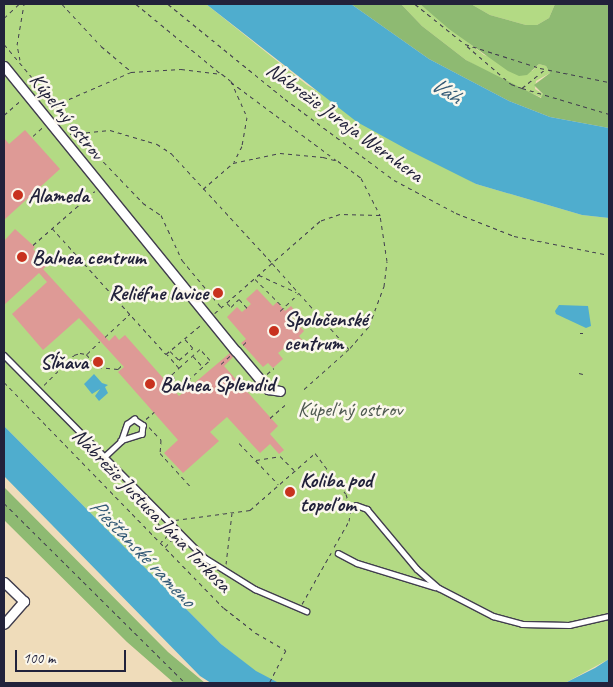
<!DOCTYPE html>
<html>
<head>
<meta charset="utf-8">
<style>
  body { margin:0 }
  #map { position:relative; width:613px; height:687px; overflow:hidden; background:#efdcba; font-family:Caveat,sans-serif }
  div>[style] { position:absolute }
  [style*='--x'] { left:calc(var(--x)*1px); top:calc(var(--y)*1px); width:calc(var(--w)*1px); rotate:calc(var(--a)*1deg) }
  .green>* { inset:0; background:#b3da84 }
  .forest>* { inset:0; background:#8eba72 }
  .water>* { inset:0; background:#4fadce }
  .building>* { inset:0; background:#de9a96 }
  .path>* { height:1px; margin-top:-0.5px; transform-origin:0; background:repeating-linear-gradient(90deg,#413e4e 0 4px,transparent 0 8px) }
  .roads { filter:drop-shadow(1px 0 #413e4e) drop-shadow(-1px 0 #413e4e) drop-shadow(0 1px #413e4e) drop-shadow(0 -1px #413e4e) }
  .lane>* { height:4.5px; margin:-2.25px; padding:0 2.25px; transform-origin:2.25px; border-radius:2.25px; background:#fff }
  .street>* { height:9px; margin:-4.5px; padding:0 4.5px; transform-origin:4.5px; border-radius:4.5px; background:#fff }
  .dots>* { width:14px; height:14px; translate:-50% -50%; box-sizing:border-box; border:2px solid #fbf7ec; border-radius:50% }
  span { translate:-50% -50%; white-space:nowrap; text-align:center; line-height:1.15; -webkit-text-stroke:5px #fbf7ec; paint-order:stroke }
  .street-label { font-size:21px; color:#22223b }
  .poi-label { font-size:21px; color:#22223b; font-weight:700 }
  .left { translate:0 -50%; text-align:left }
  .right { translate:-100% -50%; text-align:right }
  .park-label { font-size:21px; color:#4e5951 }
  .water-label { font-size:22px; color:#345a76; font-style:italic }
  .frame { position:absolute; inset:0; border:5px solid #22223b; pointer-events:none }
  .scale { position:absolute; left:15px; top:650px; width:111px; height:22px; box-sizing:border-box; border:2px solid #22223b; border-top:0; padding-left:6px; font-size:15px; line-height:18px; white-space:nowrap; color:#22223b; -webkit-text-stroke:4px #fbf7ec; paint-order:stroke }
</style>
</head>
<body>
<div id="map">
  <div class="green">
    <div style="clip-path:polygon(4px 4px,206px 4px,307px 85px,476px 184px,582px 215px,609px 218px,609px 659px,565px 683px,279px 683px,256px 672px,221px 644px,4px 426px)"></div>
    <div style="clip-path:polygon(401px 4px,420px 4px,484px 55px,532px 71px,539px 64px,546px 66px,550px 73px,536px 81px,535px 89px,543px 94px,543px 98px,508px 84px,466px 60px,422px 26px)"></div>
    <div style="clip-path:polygon(471px 4px,555px 4px,549px 18px,537px 25px,526px 25px,490px 15px)"></div>
  </div>
  <div class="forest">
    <div style="clip-path:polygon(351px 4px,401px 4px,422px 26px,466px 60px,541px 98px,543px 94px,534px 85px,550px 73px,546px 66px,539px 64px,527px 75px,519px 76px,508px 71px,449px 29px,420px 4px,471px 4px,490px 15px,526px 25px,537px 25px,549px 18px,555px 4px,609px 4px,609px 128px,550px 117px,509px 101px,429px 59px)"></div>
    <div style="clip-path:polygon(4px 487px,168px 652px,205px 683px,174px 683px,127px 642px,4px 520px)"></div>
  </div>
  <div class="water">
    <div style="clip-path:polygon(206px 4px,351px 4px,429px 59px,509px 101px,550px 117px,609px 128px,609px 218px,582px 215px,476px 184px,410px 151px,357px 122px)"></div>
    <div style="clip-path:polygon(559px 305px,588px 306px,591px 326px,586px 328px,556px 314px,555px 311px)"></div>
    <div style="clip-path:polygon(94px 374px,102px 383px,108px 385px,105px 387px,108px 393px,99px 401px,95px 396px,100px 389px,92px 394px,84px 384px)"></div>
    <div style="clip-path:polygon(4px 426px,221px 644px,256px 671px,279px 683px,211px 683px,200px 676px,4px 476px)"></div>
    <div style="clip-path:polygon(609px 659px,609px 683px,565px 683px,595px 668px)"></div>
  </div>
  <div class="building">
    <div style="clip-path:polygon(25px 130px,60px 169px,4px 220px,4px 138px,9px 144px)"></div>
    <div style="clip-path:polygon(15px 229px,35px 247px,33px 249px,48px 265px,43px 269px,109px 341px,115px 335px,119px 340px,125px 335px,179px 396px,230px 353px,233px 357px,224px 366px,278px 426px,270px 434px,284px 450px,279px 454px,270px 444px,260px 453px,227px 417px,210px 432px,219px 441px,183px 473px,164px 453px,178px 440px,118px 372px,124px 367px,79px 318px,43px 350px,12px 314px,47px 282px,39px 273px,4px 305px,4px 241px)"></div>
    <div style="clip-path:polygon(257px 289px,273px 306px,277px 302px,285px 311px,291px 306px,295px 311px,291px 316px,304px 331px,299px 336px,303px 341px,293px 350px,288px 345px,278px 353px,283px 359px,273px 368px,268px 363px,263px 367px,241px 343px,246px 339px,227px 317px,237px 307px,242px 312px,251px 304px,246px 299px)"></div>
  </div>
  <div class="path">
    <div style="--x:62;--y:4;--w:57;--a:47.1"></div>
    <div style="--x:101;--y:46;--w:39;--a:40"></div>
    <div style="--x:136;--y:4;--w:110;--a:39.5"></div>
    <div style="--x:168;--y:4;--w:151;--a:39.1"></div>
    <div style="--x:285;--y:99;--w:136;--a:36.6"></div>
    <div style="--x:394;--y:180;--w:70;--a:28"></div>
    <div style="--x:456;--y:213;--w:62;--a:21.6"></div>
    <div style="--x:514;--y:236;--w:97;--a:11.3"></div>
    <div style="--x:415;--y:4;--w:64;--a:38.7"></div>
    <div style="--x:465;--y:44;--w:79;--a:17.7"></div>
    <div style="--x:540;--y:68;--w:70;--a:11.5"></div>
    <div style="--x:4;--y:18;--w:21;--a:-43"></div>
    <div style="--x:4;--y:44;--w:146;--a:50"></div>
    <div style="--x:98;--y:156;--w:65;--a:46.2"></div>
    <div style="--x:143;--y:203;--w:22;--a:34"></div>
    <div style="--x:161;--y:215;--w:50;--a:65"></div>
    <div style="--x:182;--y:260;--w:61;--a:50.3"></div>
    <div style="--x:467;--y:46;--w:58;--a:40.8"></div>
    <div style="--x:511;--y:84;--w:12;--a:20"></div>
    <div style="--x:522;--y:88;--w:28;--a:-39"></div>
    <div style="--x:20;--y:60;--w:15;--a:-101"></div>
    <div style="--x:17;--y:45;--w:42;--a:-80.3"></div>
    <div style="--x:231;--y:82;--w:131;--a:36.6"></div>
    <div style="--x:522;--y:88;--w:91;--a:16.6"></div>
    <div style="--x:46;--y:104;--w:24;--a:-12"></div>
    <div style="--x:69;--y:99;--w:68;--a:-23.5"></div>
    <div style="--x:131;--y:72;--w:50;--a:-3.4"></div>
    <div style="--x:181;--y:69;--w:41;--a:7"></div>
    <div style="--x:222;--y:74;--w:11;--a:38"></div>
    <div style="--x:231;--y:81;--w:39;--a:66"></div>
    <div style="--x:247;--y:117;--w:29;--a:100"></div>
    <div style="--x:242;--y:146;--w:18;--a:117"></div>
    <div style="--x:4;--y:115;--w:23;--a:-41"></div>
    <div style="--x:70;--y:134;--w:40;--a:-5.7"></div>
    <div style="--x:110;--y:130;--w:49;--a:16.6"></div>
    <div style="--x:157;--y:144;--w:17;--a:33"></div>
    <div style="--x:171;--y:153;--w:149;--a:47.4"></div>
    <div style="--x:272;--y:263;--w:115;--a:48.2"></div>
    <div style="--x:349;--y:349;--w:63;--a:138.2"></div>
    <div style="--x:33;--y:136;--w:15;--a:-42"></div>
    <div style="--x:203;--y:189;--w:40;--a:-41"></div>
    <div style="--x:233;--y:163;--w:48;--a:-12"></div>
    <div style="--x:280;--y:153;--w:43;--a:5.3"></div>
    <div style="--x:323;--y:157;--w:16;--a:15"></div>
    <div style="--x:338;--y:161;--w:29;--a:36"></div>
    <div style="--x:361;--y:178;--w:42;--a:62.8"></div>
    <div style="--x:380;--y:215;--w:40;--a:-178.6"></div>
    <div style="--x:340;--y:214;--w:21;--a:161"></div>
    <div style="--x:320;--y:221;--w:140;--a:138.8"></div>
    <div style="--x:52;--y:228;--w:170;--a:47.9"></div>
    <div style="--x:166;--y:354;--w:47;--a:-39.8"></div>
    <div style="--x:33;--y:245;--w:82;--a:-41.1"></div>
    <div style="--x:259;--y:275;--w:41;--a:24.7"></div>
    <div style="--x:255;--y:279;--w:41;--a:45"></div>
    <div style="--x:227;--y:303;--w:6;--a:45"></div>
    <div style="--x:231;--y:307;--w:11;--a:-45"></div>
    <div style="--x:239;--y:299;--w:12;--a:48"></div>
    <div style="--x:280;--y:311;--w:25;--a:-43"></div>
    <div style="--x:580;--y:333;--w:3;--a:0"></div>
    <div style="--x:105;--y:337;--w:34;--a:-43"></div>
    <div style="--x:243;--y:345;--w:7;--a:-45"></div>
    <div style="--x:350;--y:348;--w:29;--a:-49"></div>
    <div style="--x:369;--y:326;--w:43;--a:-69.4"></div>
    <div style="--x:384;--y:286;--w:25;--a:-83"></div>
    <div style="--x:387;--y:261;--w:47;--a:-98.7"></div>
    <div style="--x:170;--y:351;--w:13;--a:45"></div>
    <div style="--x:179;--y:360;--w:18;--a:-41"></div>
    <div style="--x:193;--y:348;--w:12;--a:-132"></div>
    <div style="--x:87;--y:354;--w:18;--a:-45"></div>
    <div style="--x:193;--y:356;--w:13;--a:48"></div>
    <div style="--x:221;--y:364;--w:12;--a:-42"></div>
    <div style="--x:579;--y:373;--w:4;--a:14"></div>
    <div style="--x:267;--y:374;--w:9;--a:-41"></div>
    <div style="--x:172;--y:375;--w:15;--a:48"></div>
    <div style="--x:182;--y:386;--w:38;--a:-43"></div>
    <div style="--x:210;--y:360;--w:15;--a:-132"></div>
    <div style="--x:200;--y:349;--w:28;--a:138"></div>
    <div style="--x:166;--y:380;--w:18;--a:-43"></div>
    <div style="--x:179;--y:368;--w:18;--a:-131"></div>
    <div style="--x:4;--y:382;--w:315;--a:45.8"></div>
    <div style="--x:224;--y:608;--w:41;--a:38"></div>
    <div style="--x:256;--y:633;--w:34;--a:30"></div>
    <div style="--x:286;--y:650;--w:37;--a:117"></div>
    <div style="--x:44;--y:385;--w:42;--a:-45"></div>
    <div style="--x:74;--y:355;--w:6;--a:-18"></div>
    <div style="--x:80;--y:353;--w:6;--a:9"></div>
    <div style="--x:86;--y:354;--w:18;--a:47"></div>
    <div style="--x:98;--y:367;--w:20;--a:6"></div>
    <div style="--x:118;--y:369;--w:6;--a:-45"></div>
    <div style="--x:270;--y:418;--w:20;--a:-41"></div>
    <div style="--x:146;--y:419;--w:11;--a:-41"></div>
    <div style="--x:149;--y:427;--w:18;--a:47"></div>
    <div style="--x:161;--y:440;--w:13;--a:94"></div>
    <div style="--x:160;--y:453;--w:45;--a:47.7"></div>
    <div style="--x:239;--y:443;--w:57;--a:46.4"></div>
    <div style="--x:256;--y:460;--w:24;--a:-9"></div>
    <div style="--x:280;--y:456;--w:20;--a:45"></div>
    <div style="--x:4;--y:503;--w:255;--a:44.8"></div>
    <div style="--x:142;--y:504;--w:40;--a:50"></div>
    <div style="--x:168;--y:535;--w:10;--a:135"></div>
    <div style="--x:175;--y:520;--w:76;--a:-7.6"></div>
    <div style="--x:250;--y:510;--w:86;--a:-41.2"></div>
    <div style="--x:315;--y:453;--w:51;--a:52.9"></div>
    <div style="--x:346;--y:494;--w:10;--a:73"></div>
    <div style="--x:165;--y:547;--w:16;--a:-45"></div>
    <div style="--x:334;--y:547;--w:30;--a:-60"></div>
    <div style="--x:349;--y:521;--w:13;--a:-81"></div>
    <div style="--x:226;--y:564;--w:51;--a:-83.3"></div>
    <div style="--x:302;--y:604;--w:59;--a:-60.4"></div>
  </div>
  <div class="roads">
    <div class="lane">
      <div style="--x:4;--y:355;--w:286;--a:45.3"></div>
      <div style="--x:205;--y:558;--w:59;--a:31.8"></div>
      <div style="--x:255;--y:589;--w:56;--a:23.3"></div>
      <div style="--x:134;--y:419;--w:11;--a:34"></div>
      <div style="--x:143;--y:425;--w:9;--a:96"></div>
      <div style="--x:142;--y:434;--w:22;--a:162"></div>
      <div style="--x:121;--y:441;--w:18;--a:-71"></div>
      <div style="--x:127;--y:424;--w:9;--a:-36"></div>
      <div style="--x:103;--y:458;--w:25;--a:-43"></div>
      <div style="--x:356;--y:505;--w:12;--a:20"></div>
      <div style="--x:367;--y:509;--w:78;--a:50.2"></div>
      <div style="--x:417;--y:569;--w:29;--a:41"></div>
      <div style="--x:439;--y:588;--w:61;--a:27.4"></div>
      <div style="--x:493;--y:616;--w:30;--a:15"></div>
      <div style="--x:522;--y:624;--w:47;--a:1.2"></div>
      <div style="--x:569;--y:625;--w:41;--a:-12.7"></div>
      <div style="--x:338;--y:553;--w:21;--a:28"></div>
      <div style="--x:357;--y:563;--w:82;--a:17.1"></div>
    </div>
    <div class="street">
      <div style="--x:4;--y:66;--w:367;--a:50.9"></div>
      <div style="--x:236;--y:351;--w:50;--a:49.9"></div>
      <div style="--x:268;--y:389;--w:12;--a:9"></div>
      <div style="--x:4;--y:582;--w:28;--a:44"></div>
      <div style="--x:24;--y:601;--w:30;--a:131"></div>
    </div>
  </div>
  <div class="dots">
    <div style="left:18px;top:195px;background:#c8321e"></div>
    <div style="left:22px;top:257px;background:#c8321e"></div>
    <div style="left:218px;top:293px;background:#c8321e"></div>
    <div style="left:274px;top:331px;background:#c8321e"></div>
    <div style="left:98px;top:362px;background:#c8321e"></div>
    <div style="left:150px;top:384px;background:#c8321e"></div>
    <div style="left:290px;top:492px;background:#c8321e"></div>
  </div>
  <div class="street-label">
    <span style="left:67px;top:116px;rotate:51deg">Kúpeľný ostrov</span>
    <span style="left:345px;top:122px;rotate:36deg">Nábrežie Juraja Wernhera</span>
    <span style="left:152px;top:510px;rotate:46deg">Nábrežie Justusa Jána Torkosa</span>
  </div>
  <div class="poi-label">
    <span class="left" style="left:28px;top:195px">Alameda</span>
    <span class="left" style="left:32px;top:257px">Balnea centrum</span>
    <span class="right" style="left:208px;top:293px">Reliéfne lavice</span>
    <span class="left" style="left:284px;top:331px">Spoločenské<br>centrum</span>
    <span class="right" style="left:88px;top:362px">Sĺňava</span>
    <span class="left" style="left:160px;top:384px">Balnea Splendid</span>
    <span class="left" style="left:300px;top:492px">Koliba pod<br>topoľom</span>
  </div>
  <div class="park-label">
    <span style="left:350px;top:409px">Kúpeľný ostrov</span>
  </div>
  <div class="water-label">
    <span style="left:446px;top:91px;rotate:34deg">Váh</span>
    <span style="left:142px;top:553px;rotate:46deg">Piešťanské rameno</span>
  </div>
  <div class="frame"></div>
  <div class="scale">100 m</div>
</div>
</body>
</html>
